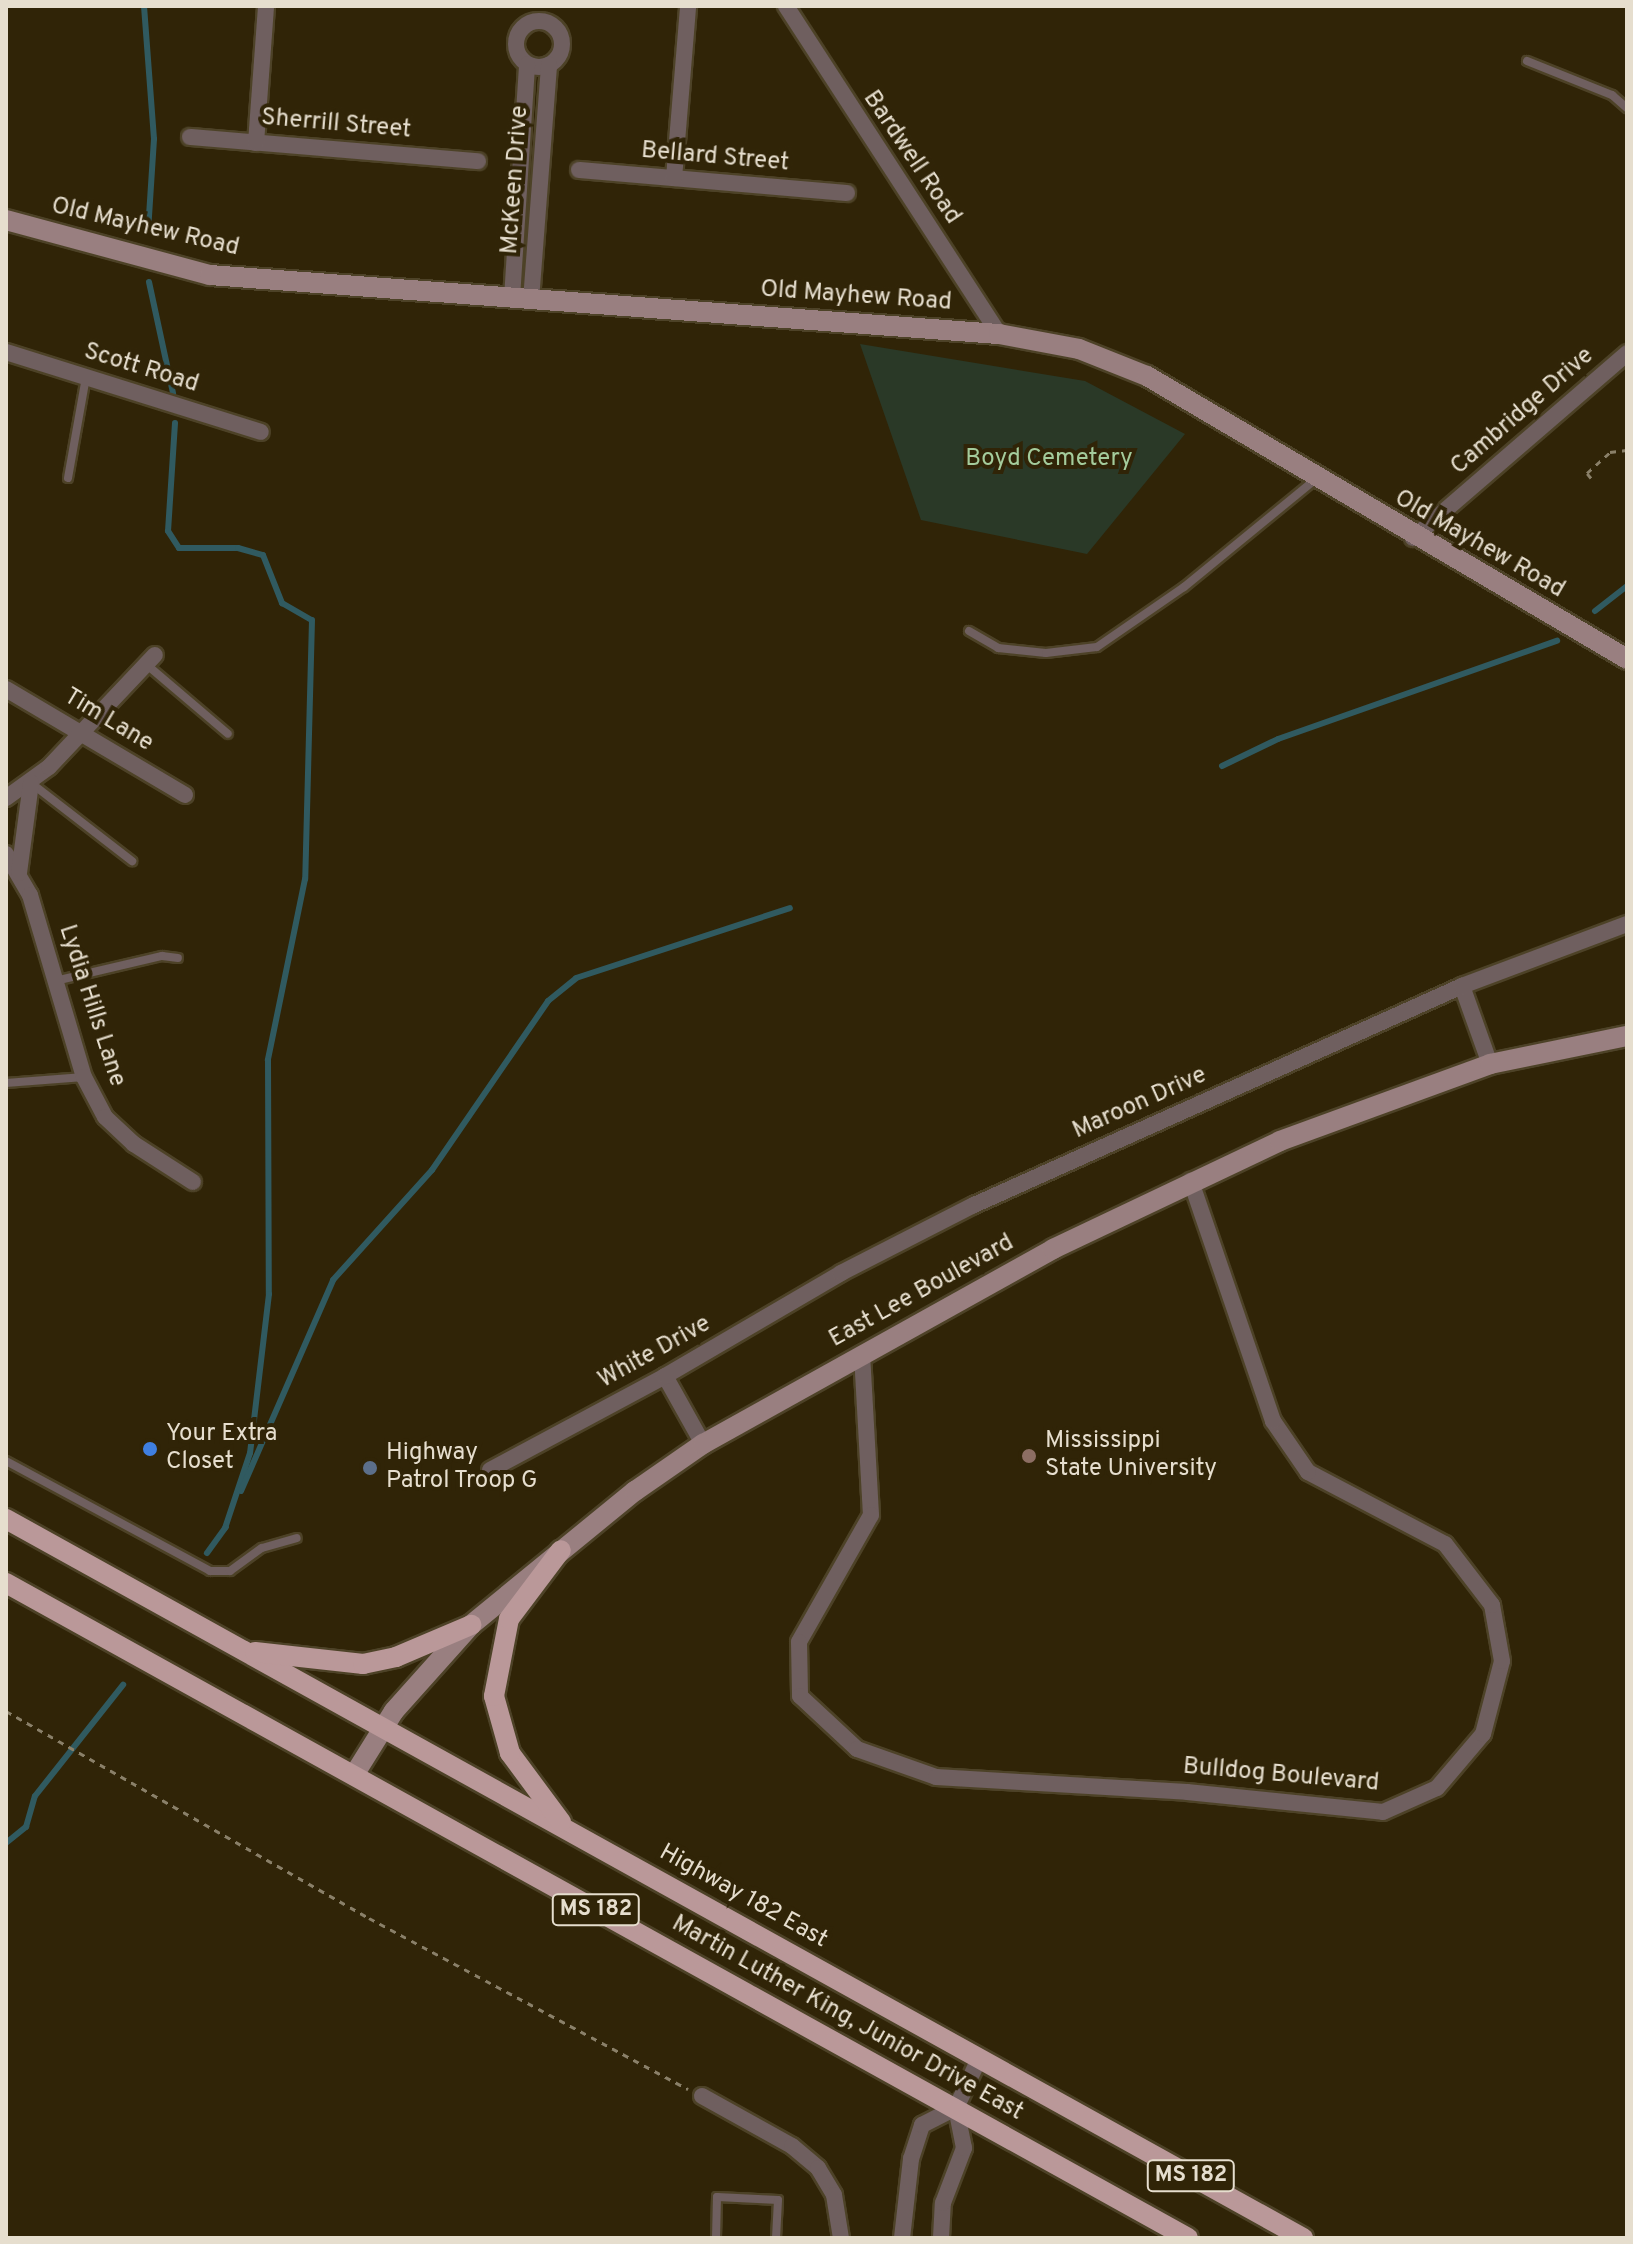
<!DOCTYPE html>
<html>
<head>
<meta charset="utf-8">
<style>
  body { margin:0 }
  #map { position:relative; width:1633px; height:2244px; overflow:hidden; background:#302407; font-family:Overpass,sans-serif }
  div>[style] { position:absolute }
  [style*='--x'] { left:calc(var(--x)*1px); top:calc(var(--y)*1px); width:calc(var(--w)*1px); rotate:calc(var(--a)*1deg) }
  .green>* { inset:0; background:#2a3927 }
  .stream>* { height:6px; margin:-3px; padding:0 3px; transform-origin:3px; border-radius:3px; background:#305a60 }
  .path>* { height:3px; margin-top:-1.5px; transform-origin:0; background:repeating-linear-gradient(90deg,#8a8069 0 6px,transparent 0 12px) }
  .roads { filter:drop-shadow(2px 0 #4d4227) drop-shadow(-2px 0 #4d4227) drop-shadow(0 2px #4d4227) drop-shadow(0 -2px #4d4227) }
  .lane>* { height:8px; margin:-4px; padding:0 4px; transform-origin:4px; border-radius:4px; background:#6f5f5f }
  .street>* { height:16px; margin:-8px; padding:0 8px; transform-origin:8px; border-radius:8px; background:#6f5f5f }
  .street>.ring { margin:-8px; padding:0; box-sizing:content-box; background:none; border:16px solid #6f5f5f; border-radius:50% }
  .secondary>* { height:20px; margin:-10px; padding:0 10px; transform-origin:10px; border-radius:10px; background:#997f80 }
  .primary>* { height:20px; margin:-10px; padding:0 10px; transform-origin:10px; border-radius:10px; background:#ba9899 }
  .dots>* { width:22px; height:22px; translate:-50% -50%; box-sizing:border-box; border:4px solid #302407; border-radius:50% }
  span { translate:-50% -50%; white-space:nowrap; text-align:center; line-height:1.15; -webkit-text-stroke:8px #302407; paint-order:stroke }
  .shield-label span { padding:2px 6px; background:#302407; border:2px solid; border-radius:6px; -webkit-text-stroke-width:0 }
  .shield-label { font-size:22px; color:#e6dece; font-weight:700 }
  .street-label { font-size:24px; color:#e6dece }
  .park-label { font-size:24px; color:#a4cc9c }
  .poi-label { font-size:24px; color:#e6dece }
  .left { translate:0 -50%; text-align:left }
  .frame { position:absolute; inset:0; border:8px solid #e6dece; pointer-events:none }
</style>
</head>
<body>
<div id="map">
  <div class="green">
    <div style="clip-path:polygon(860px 344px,1085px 381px,1185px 434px,1087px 554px,921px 520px)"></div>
  </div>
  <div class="stream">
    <div style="--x:144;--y:6;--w:133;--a:85.7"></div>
    <div style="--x:154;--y:139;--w:94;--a:93.7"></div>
    <div style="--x:149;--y:282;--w:114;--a:77.8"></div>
    <div style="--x:175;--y:423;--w:108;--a:93.7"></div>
    <div style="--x:168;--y:531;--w:20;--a:57"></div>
    <div style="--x:179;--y:548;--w:59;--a:0"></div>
    <div style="--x:238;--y:548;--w:26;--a:16"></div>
    <div style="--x:263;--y:555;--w:52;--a:68.4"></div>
    <div style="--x:282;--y:603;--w:34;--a:30"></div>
    <div style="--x:312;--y:620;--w:259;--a:91.5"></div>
    <div style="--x:305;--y:879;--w:185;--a:101.6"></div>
    <div style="--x:268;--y:1060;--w:234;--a:89.8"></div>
    <div style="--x:269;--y:1294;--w:160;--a:96.8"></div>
    <div style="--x:250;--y:1453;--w:79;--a:108.4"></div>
    <div style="--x:1595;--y:611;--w:41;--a:-38"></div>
    <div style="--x:1222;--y:766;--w:62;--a:-25.7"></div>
    <div style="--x:1278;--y:739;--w:296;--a:-19.4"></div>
    <div style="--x:241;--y:1491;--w:230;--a:-66.4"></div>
    <div style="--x:333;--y:1280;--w:148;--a:-48"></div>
    <div style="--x:432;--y:1170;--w:205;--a:-55.5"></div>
    <div style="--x:548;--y:1001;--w:36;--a:-39"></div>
    <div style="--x:576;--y:978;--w:225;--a:-18.1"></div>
    <div style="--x:207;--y:1553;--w:32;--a:-54"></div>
    <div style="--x:6;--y:1843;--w:26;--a:-39"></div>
    <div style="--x:26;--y:1827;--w:32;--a:-74"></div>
    <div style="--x:35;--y:1796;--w:142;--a:-51.6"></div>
  </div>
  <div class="path">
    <div style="--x:1591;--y:478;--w:6;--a:-129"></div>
    <div style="--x:1587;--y:473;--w:31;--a:-42"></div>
    <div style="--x:1610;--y:452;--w:17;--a:-7"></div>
    <div style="--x:6;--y:1711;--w:418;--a:29.7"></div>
    <div style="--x:369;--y:1918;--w:362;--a:28.2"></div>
  </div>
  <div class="roads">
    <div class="lane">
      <div style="--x:1527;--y:61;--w:92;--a:21.8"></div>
      <div style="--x:1612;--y:95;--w:20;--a:41"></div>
      <div style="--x:68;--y:478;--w:103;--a:-79.9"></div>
      <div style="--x:969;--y:631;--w:34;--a:30"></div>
      <div style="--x:998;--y:648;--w:48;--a:5.9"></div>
      <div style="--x:1046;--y:653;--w:51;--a:-6.7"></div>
      <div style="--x:1097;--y:647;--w:106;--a:-34.6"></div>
      <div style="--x:1184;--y:587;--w:171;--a:-39.3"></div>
      <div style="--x:147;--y:665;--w:106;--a:40.4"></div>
      <div style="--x:31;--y:783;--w:128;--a:37.7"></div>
      <div style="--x:55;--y:981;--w:110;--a:-13.2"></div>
      <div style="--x:162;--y:956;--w:16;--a:7"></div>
      <div style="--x:6;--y:1083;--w:78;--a:-4.4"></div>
      <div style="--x:6;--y:1461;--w:232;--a:28.3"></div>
      <div style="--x:210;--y:1571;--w:20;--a:0"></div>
      <div style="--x:230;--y:1571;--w:39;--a:-36"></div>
      <div style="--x:262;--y:1548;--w:36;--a:-16"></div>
      <div style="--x:716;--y:2238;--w:41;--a:-88.6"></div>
      <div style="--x:717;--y:2197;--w:61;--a:2.8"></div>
      <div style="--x:778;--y:2200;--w:38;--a:93"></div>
    </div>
    <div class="street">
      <div style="--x:786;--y:6;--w:391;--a:57"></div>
      <div class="ring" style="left:516px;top:21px;width:30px;height:30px"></div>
      <div style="--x:190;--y:137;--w:289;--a:4.8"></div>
      <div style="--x:256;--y:143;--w:137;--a:-85.8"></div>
      <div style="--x:579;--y:170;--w:269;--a:4.9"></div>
      <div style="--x:674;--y:178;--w:173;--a:-85.3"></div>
      <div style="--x:512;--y:298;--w:234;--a:-86.3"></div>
      <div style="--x:531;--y:300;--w:236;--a:-85.6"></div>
      <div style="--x:6;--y:352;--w:267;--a:17.4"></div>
      <div style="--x:1413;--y:538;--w:283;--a:-40.8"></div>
      <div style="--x:6;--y:689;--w:208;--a:30.6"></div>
      <div style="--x:6;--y:798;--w:53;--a:-35.8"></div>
      <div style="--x:49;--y:767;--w:154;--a:-46.6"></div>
      <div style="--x:6;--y:854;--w:48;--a:59.7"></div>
      <div style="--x:30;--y:895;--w:190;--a:73.5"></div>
      <div style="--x:84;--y:1077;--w:45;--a:62.3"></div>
      <div style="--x:105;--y:1117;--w:40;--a:43"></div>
      <div style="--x:134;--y:1144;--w:70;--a:32.8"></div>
      <div style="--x:19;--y:873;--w:91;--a:-82.4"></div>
      <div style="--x:1462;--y:986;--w:83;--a:70.3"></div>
      <div style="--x:862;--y:1354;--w:161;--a:86.8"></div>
      <div style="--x:871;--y:1515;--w:146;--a:119.6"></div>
      <div style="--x:799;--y:1642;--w:54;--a:88.9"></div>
      <div style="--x:800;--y:1696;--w:78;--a:42.9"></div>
      <div style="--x:857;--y:1749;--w:84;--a:19.5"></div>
      <div style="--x:936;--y:1777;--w:251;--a:3.4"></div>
      <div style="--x:1187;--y:1792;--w:197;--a:5.8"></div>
      <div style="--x:1383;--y:1812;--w:59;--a:-24"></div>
      <div style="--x:1437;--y:1788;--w:71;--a:-49.6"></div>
      <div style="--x:1483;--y:1734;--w:75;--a:-75.4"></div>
      <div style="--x:1502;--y:1661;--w:57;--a:-100.1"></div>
      <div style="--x:1492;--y:1605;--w:77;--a:-127.6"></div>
      <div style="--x:1445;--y:1544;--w:155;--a:-152.3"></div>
      <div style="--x:1308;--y:1472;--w:62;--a:-124.5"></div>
      <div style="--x:1273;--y:1421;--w:254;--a:-108.9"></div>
      <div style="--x:665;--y:1376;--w:78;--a:60.8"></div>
      <div style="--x:490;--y:1470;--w:199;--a:-28.2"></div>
      <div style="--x:665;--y:1376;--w:204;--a:-30.3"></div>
      <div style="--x:841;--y:1273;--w:149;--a:-27.1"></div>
      <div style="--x:974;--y:1205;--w:535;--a:-24.17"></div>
      <div style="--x:1462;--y:986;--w:176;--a:-20.6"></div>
      <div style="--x:702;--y:2096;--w:103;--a:29.1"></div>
      <div style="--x:792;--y:2146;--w:34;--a:40"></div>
      <div style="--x:818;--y:2168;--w:31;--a:59"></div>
      <div style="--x:834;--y:2195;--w:44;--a:80.8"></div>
      <div style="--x:902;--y:2238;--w:80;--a:-83.5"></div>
      <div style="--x:911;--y:2159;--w:36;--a:-72"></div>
      <div style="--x:922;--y:2125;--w:38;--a:-27"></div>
      <div style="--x:941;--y:2238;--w:35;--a:-87"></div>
      <div style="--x:943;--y:2203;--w:59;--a:-69.1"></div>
      <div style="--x:964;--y:2148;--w:41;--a:-101.3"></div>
      <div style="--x:956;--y:2108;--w:54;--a:-64.9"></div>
    </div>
    <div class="secondary">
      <div style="--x:6;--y:220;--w:211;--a:15.1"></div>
      <div style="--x:210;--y:275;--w:791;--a:4.28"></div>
      <div style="--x:999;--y:334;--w:81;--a:10.6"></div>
      <div style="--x:1079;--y:349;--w:73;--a:21.7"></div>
      <div style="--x:1147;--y:376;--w:557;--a:30.52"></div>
      <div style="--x:354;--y:1775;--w:75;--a:-58"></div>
      <div style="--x:394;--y:1711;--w:115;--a:-48.2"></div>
      <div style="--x:471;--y:1625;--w:212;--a:-39.3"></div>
      <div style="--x:635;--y:1491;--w:83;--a:-34.7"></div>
      <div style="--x:703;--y:1444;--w:401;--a:-29.1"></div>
      <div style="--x:1053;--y:1249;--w:251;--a:-25.4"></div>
      <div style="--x:1280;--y:1141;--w:224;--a:-20.1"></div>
      <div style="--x:1490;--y:1064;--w:140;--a:-11.6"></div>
    </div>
    <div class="primary">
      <div style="--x:6;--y:1519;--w:1483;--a:29"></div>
      <div style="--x:6;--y:1583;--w:1351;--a:28.99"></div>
      <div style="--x:255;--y:1652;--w:109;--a:6.3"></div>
      <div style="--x:363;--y:1664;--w:34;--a:-12"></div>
      <div style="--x:396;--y:1657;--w:82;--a:-23.1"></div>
      <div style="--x:561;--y:1822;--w:86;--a:-126.5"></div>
      <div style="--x:510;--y:1753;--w:59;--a:-105.7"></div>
      <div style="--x:494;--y:1696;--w:78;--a:-79"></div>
      <div style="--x:509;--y:1619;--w:86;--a:-53"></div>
    </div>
  </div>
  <div class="dots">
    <div style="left:150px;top:1449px;background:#3f7fe0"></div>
    <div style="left:1029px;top:1456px;background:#8d6e63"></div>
    <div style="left:370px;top:1468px;background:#5c6f8a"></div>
  </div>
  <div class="shield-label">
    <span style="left:596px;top:1910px">MS 182</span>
    <span style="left:1191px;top:2176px">MS 182</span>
  </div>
  <div class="street-label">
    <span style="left:336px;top:125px;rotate:5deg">Sherrill Street</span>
    <span style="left:715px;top:158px;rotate:5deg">Bellard Street</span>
    <span style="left:911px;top:158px;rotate:56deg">Bardwell Road</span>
    <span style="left:516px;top:180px;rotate:-86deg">McKeen Drive</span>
    <span style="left:145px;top:228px;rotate:13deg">Old Mayhew Road</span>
    <span style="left:856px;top:297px;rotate:4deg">Old Mayhew Road</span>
    <span style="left:141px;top:369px;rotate:17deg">Scott Road</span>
    <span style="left:1523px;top:412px;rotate:-41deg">Cambridge Drive</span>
    <span style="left:1479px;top:545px;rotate:30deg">Old Mayhew Road</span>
    <span style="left:108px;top:721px;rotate:31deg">Tim Lane</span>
    <span style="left:91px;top:1006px;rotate:72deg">Lydia Hills Lane</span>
    <span style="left:1140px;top:1104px;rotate:-24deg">Maroon Drive</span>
    <span style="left:922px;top:1292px;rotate:-29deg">East Lee Boulevard</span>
    <span style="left:655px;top:1353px;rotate:-29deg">White Drive</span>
    <span style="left:1281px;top:1776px;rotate:5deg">Bulldog Boulevard</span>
    <span style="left:743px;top:1897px;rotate:29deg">Highway 182 East</span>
    <span style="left:847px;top:2019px;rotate:29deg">Martin Luther King, Junior Drive East</span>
  </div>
  <div class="park-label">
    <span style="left:1049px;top:460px">Boyd Cemetery</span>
  </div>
  <div class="poi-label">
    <span class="left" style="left:166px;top:1449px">Your Extra<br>Closet</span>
    <span class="left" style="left:1045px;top:1456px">Mississippi<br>State University</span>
    <span class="left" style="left:386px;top:1468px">Highway<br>Patrol Troop G</span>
  </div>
  <div class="frame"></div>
</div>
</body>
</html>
